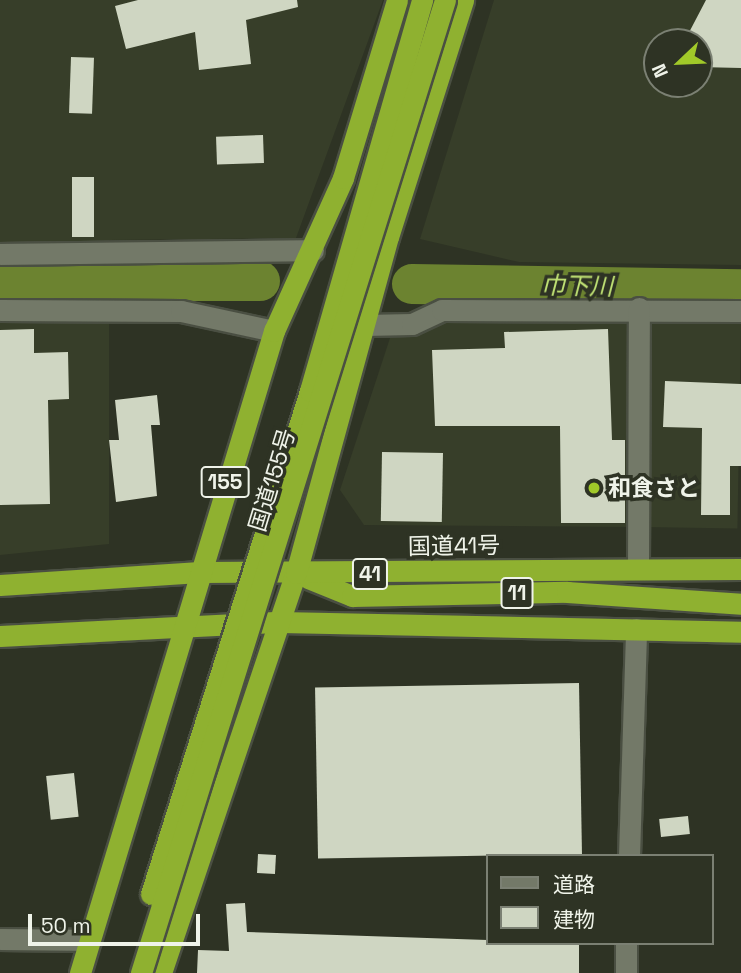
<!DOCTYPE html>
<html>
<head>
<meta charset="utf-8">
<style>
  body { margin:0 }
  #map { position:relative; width:741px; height:973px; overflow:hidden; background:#2e3324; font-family:"Space Grotesk","Noto Sans JP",sans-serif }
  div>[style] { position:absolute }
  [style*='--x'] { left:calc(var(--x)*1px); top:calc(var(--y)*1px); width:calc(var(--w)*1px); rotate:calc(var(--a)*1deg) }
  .built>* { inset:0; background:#373e29; transform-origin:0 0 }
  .river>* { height:40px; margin:-20px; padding:0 20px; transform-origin:20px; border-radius:20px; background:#6c8330 }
  .building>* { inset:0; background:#cfd6c2; transform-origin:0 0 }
  .roads { filter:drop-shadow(2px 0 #4a4f42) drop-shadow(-2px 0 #4a4f42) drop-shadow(0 2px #4a4f42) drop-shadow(0 -2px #4a4f42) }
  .minor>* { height:21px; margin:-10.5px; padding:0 10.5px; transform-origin:10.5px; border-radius:10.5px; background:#737968 }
  .highway>* { height:21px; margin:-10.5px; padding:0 10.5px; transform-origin:10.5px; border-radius:10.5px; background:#8fb130 }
  .bridges { filter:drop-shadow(2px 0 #4a4f42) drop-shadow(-2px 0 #4a4f42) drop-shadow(0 2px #4a4f42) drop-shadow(0 -2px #4a4f42) }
  .highway-bridge>* { height:21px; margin:-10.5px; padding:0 10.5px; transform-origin:10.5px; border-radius:10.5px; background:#8fb130 }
  .dots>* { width:19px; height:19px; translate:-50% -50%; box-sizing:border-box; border:4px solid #2e3324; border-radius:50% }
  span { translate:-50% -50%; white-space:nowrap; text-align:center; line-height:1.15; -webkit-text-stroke:7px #2e3324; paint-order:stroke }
  .shield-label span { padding:2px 5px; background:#2e3324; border:2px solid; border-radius:5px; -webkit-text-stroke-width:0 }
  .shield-label { font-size:21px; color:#eff3e9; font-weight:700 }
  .street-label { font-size:23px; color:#eff3e9 }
  .poi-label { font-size:23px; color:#eff3e9; font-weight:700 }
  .left { translate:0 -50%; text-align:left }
  .water-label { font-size:24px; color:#c1e375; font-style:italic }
  .legend { position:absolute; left:486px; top:854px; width:228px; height:91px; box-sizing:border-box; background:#2e3324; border:2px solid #7b8073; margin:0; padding:9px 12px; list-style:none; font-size:21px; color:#eff3e9 }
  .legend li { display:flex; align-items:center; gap:14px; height:35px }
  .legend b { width:35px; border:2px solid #7b8073 }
  .north { position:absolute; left:643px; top:28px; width:70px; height:70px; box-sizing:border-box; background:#2e3324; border:2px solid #7b8073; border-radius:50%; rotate:247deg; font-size:19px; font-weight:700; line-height:28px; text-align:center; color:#eff3e9 }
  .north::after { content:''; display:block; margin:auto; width:24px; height:32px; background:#a1c929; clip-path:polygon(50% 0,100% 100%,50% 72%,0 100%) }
  .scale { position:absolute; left:28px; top:914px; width:172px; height:32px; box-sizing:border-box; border:4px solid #eff3e9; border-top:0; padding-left:9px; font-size:21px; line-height:24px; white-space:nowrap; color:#eff3e9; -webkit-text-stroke:5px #2e3324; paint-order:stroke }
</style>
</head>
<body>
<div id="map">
  <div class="built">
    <div style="clip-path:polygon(0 0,383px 0,296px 238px,109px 240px,109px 544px,0 555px)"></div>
    <div style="clip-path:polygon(evenodd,494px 0,741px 0,741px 265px,519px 262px,420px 239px,494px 0,657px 42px,699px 42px,699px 84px,657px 84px,657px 42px)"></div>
    <div style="clip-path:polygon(440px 317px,633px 317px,630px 527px,364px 525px,340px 490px,392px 332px)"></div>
    <div style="left:648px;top:322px;width:93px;height:205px;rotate:1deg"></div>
  </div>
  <div class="river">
    <div style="--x:0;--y:281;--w:260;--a:0"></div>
    <div style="--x:412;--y:284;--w:329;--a:0.9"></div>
  </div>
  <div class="building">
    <div style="clip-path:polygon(138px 0,297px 0,298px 7px,246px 20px,251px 64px,199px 70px,195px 32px,126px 49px,115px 6px)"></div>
    <div style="clip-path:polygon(706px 0,741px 0,741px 68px,699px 67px,699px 42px,684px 42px)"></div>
    <div style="left:71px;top:57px;width:23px;height:56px;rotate:2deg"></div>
    <div style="left:263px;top:135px;width:28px;height:47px;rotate:88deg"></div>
    <div style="left:72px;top:177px;width:22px;height:60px"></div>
    <div style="clip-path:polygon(34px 329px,34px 353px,68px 352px,69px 399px,48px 400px,50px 504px,0 505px,0 330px)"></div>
    <div style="clip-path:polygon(608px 329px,612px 440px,625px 440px,625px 523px,561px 523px,560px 426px,435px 426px,432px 350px,505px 348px,504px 332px)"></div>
    <div style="clip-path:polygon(665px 381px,741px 384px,741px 466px,730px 466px,730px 515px,701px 515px,702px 428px,663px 427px)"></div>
    <div style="clip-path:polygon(157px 395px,160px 425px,151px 425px,157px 496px,116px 502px,109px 440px,119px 440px,115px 400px)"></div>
    <div style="left:382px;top:452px;width:61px;height:69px;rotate:1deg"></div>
    <div style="left:579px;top:683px;width:171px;height:264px;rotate:89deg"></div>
    <div style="left:74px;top:773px;width:44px;height:28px;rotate:84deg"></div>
    <div style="left:688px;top:816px;width:18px;height:29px;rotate:84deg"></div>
    <div style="left:258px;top:854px;width:18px;height:19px;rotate:3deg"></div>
    <div style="clip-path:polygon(245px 903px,247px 932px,579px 943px,579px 973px,197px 973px,198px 950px,229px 951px,226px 904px)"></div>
  </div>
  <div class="roads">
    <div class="minor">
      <div style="--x:0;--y:254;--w:313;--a:-0.7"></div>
      <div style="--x:0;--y:310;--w:181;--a:0.3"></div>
      <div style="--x:181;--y:311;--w:95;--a:12.1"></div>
      <div style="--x:365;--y:325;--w:47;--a:-1.2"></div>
      <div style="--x:412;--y:324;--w:33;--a:-25"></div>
      <div style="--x:442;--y:310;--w:299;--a:0.2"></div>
      <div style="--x:638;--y:569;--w:261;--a:-89.8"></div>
      <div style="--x:629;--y:856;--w:227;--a:-88.2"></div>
      <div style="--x:0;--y:939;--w:90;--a:0.6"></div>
      <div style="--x:626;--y:973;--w:30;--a:-90"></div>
    </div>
    <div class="highway">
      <div style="--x:308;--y:578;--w:48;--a:22.2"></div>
      <div style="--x:352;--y:596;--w:215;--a:-1.1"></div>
      <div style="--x:567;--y:592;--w:174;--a:3.9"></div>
      <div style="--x:0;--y:585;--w:200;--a:-3.7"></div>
      <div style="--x:200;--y:572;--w:541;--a:-0.32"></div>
      <div style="--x:0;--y:636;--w:280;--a:-2.9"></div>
      <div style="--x:280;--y:622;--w:461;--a:1.2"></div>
      <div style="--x:80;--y:973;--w:671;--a:-73.19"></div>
      <div style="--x:274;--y:331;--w:168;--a:-65.7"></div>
      <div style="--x:343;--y:178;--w:186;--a:-73.1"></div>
      <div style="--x:161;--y:973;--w:422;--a:-71.4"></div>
      <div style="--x:296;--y:573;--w:348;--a:-74.7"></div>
      <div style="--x:388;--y:237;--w:249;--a:-72.4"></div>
    </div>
  </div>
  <div class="bridges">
    <div class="highway-bridge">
      <div style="--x:151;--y:894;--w:528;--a:-72.46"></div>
      <div style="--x:310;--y:391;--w:407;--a:-74"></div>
      <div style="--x:141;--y:973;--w:1019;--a:-72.65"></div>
    </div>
  </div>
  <div class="dots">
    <div style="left:594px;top:488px;background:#a1c929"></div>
  </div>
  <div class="shield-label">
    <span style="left:225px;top:482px">155</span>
    <span style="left:370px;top:574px">41</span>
    <span style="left:517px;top:593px">11</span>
  </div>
  <div class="street-label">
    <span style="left:272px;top:480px;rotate:-73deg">国道155号</span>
    <span style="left:454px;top:546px;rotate:-1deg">国道41号</span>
  </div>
  <div class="poi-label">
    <span class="left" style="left:608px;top:488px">和食さと</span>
  </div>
  <div class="water-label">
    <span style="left:577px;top:286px;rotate:1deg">巾下川</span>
  </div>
  <ul class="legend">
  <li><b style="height:9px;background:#737968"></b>道路</li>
  <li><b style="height:19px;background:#cfd6c2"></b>建物</li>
  </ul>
  <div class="north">N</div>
  <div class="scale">50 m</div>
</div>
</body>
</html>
